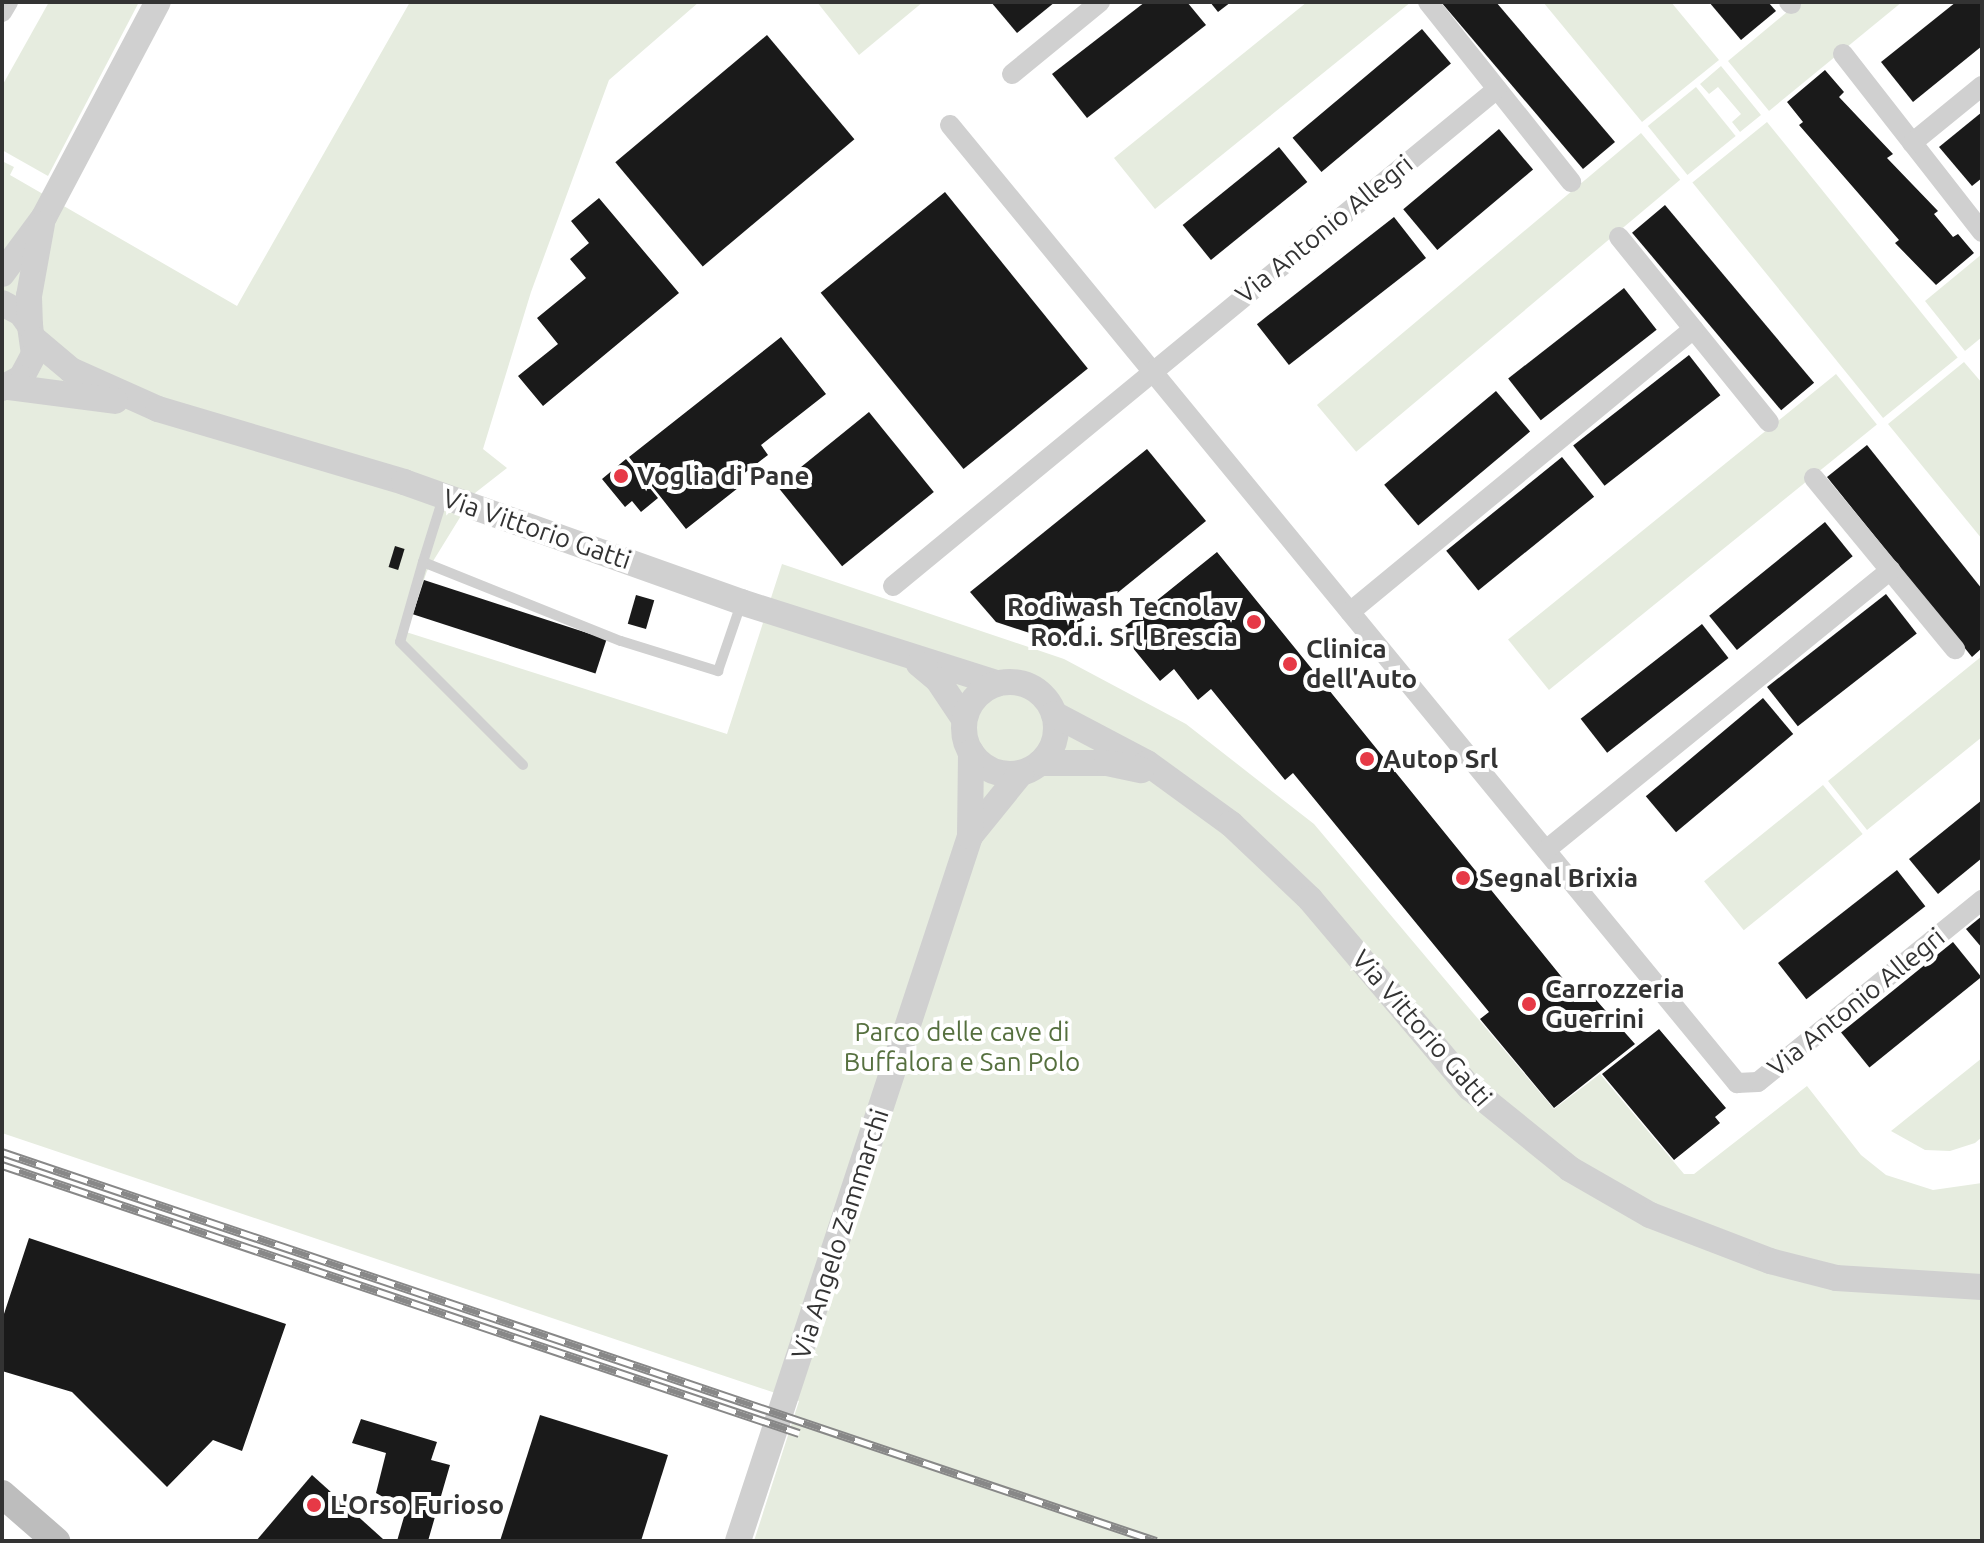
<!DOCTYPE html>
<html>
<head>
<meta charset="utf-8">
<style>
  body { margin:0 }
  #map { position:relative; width:1984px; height:1543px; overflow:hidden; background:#fff; font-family:Ubuntu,sans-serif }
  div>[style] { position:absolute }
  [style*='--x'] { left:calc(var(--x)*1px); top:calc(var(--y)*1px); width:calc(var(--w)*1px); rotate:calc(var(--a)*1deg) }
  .green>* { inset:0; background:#e6ecdf; transform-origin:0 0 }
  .building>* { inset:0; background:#1a1a1a; transform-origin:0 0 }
  .service>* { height:10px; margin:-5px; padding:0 5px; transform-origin:5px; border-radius:5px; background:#d0d0d0 }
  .minor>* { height:20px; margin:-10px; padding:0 10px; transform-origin:10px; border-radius:10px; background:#d0d0d0 }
  .tertiary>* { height:26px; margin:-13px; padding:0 13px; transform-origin:13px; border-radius:13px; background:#d0d0d0 }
  .tertiary>.ring { margin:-13px; padding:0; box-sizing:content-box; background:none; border:26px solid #d0d0d0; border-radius:50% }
  .secondary>* { height:28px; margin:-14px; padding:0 14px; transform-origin:14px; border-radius:14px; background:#bdbdbd }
  .rail>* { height:9px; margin-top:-4.5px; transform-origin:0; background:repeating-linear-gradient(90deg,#fff 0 18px,#888 0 36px); box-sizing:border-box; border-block:2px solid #888 }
  .dots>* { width:22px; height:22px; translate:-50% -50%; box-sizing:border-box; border:4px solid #fff; border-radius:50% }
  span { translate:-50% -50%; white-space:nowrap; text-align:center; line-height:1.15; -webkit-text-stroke:8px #fff; paint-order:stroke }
  .street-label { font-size:26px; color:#333 }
  .poi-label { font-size:26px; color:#333; font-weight:700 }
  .left { translate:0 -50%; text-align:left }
  .right { translate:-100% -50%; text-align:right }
  .park-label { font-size:26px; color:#56703f }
  .frame { position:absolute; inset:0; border:4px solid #333; pointer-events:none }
</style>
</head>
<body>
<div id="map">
  <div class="green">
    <div style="clip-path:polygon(49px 2px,139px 2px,48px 176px,2px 150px,2px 86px)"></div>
    <div style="clip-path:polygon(410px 2px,699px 2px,609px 80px,531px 292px,483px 449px,507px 468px,475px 493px,427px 571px,406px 632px,727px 734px,782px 564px,1064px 659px,1186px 724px,1314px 824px,1554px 1109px,1600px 1074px,1684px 1174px,1694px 1174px,1807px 1086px,1861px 1155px,1886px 1175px,1933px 1190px,1982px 1183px,1982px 1541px,754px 1541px,799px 1401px,2px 1133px,2px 161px,14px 167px,10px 175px,237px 306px)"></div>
    <div style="clip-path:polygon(817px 2px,923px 2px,859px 55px)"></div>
    <div style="clip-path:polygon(1307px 2px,1411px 2px,1155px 209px,1114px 158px)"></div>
    <div style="clip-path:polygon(1543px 2px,1671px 2px,1719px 60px,1642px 122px)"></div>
    <div style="clip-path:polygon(1799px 2px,1902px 2px,1769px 111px,1728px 61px)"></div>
    <div style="clip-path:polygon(1721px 66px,1761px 115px,1740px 132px,1732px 122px,1741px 114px,1718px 87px,1709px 94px,1700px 84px)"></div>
    <div style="left:1696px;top:87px;width:63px;height:62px;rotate:51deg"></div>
    <div style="left:1767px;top:122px;width:303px;height:96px;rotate:51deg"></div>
    <div style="left:1641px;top:133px;width:61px;height:423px;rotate:50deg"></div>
    <div style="clip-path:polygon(1982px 254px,1982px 337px,1965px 351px,1925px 301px)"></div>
    <div style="clip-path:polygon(1964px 362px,1982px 383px,1982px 539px,1888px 424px)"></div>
    <div style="left:1836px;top:374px;width:65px;height:422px;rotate:51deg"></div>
    <div style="clip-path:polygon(1982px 656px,1982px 737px,1867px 830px,1828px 781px)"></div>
    <div style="left:1823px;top:785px;width:63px;height:153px;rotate:51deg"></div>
    <div style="clip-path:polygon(1982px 1058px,1982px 1137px,1975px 1143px,1950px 1151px,1925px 1150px,1891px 1131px)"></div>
  </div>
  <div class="building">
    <div style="clip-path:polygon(991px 2px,1055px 2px,1017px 33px)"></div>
    <div style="clip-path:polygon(1145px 2px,1187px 2px,1206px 25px,1087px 118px,1052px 74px)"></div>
    <div style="clip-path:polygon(1210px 2px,1231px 2px,1218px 12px)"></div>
    <div style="clip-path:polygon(1441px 2px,1496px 2px,1615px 142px,1583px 169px)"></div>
    <div style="clip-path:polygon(1709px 2px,1768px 2px,1776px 11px,1741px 40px)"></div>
    <div style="clip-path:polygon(1956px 2px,1982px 2px,1982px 46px,1913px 102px,1881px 62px)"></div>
    <div style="left:1422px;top:29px;width:45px;height:169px;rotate:50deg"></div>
    <div style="left:767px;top:35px;width:136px;height:198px;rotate:50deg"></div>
    <div style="clip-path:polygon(1825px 70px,1844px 92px,1839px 97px,1893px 154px,1887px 158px,1938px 211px,1934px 214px,1953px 237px,1958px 234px,1974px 253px,1936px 285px,1895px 243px,1899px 240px,1799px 125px,1803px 122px,1787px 102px)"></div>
    <div style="clip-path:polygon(1982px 112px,1982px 178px,1972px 186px,1939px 147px)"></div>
    <div style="left:1499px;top:129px;width:53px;height:125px;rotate:50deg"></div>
    <div style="left:1279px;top:147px;width:45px;height:124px;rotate:51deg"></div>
    <div style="left:945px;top:192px;width:227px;height:160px;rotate:51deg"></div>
    <div style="clip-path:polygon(599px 198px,679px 293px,543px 406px,518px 376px,558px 344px,537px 318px,586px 278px,570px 259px,589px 243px,571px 221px)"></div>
    <div style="left:1665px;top:205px;width:232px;height:43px;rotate:50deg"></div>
    <div style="left:1394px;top:217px;width:52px;height:174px;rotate:52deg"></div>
    <div style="left:1624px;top:288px;width:53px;height:147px;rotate:52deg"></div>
    <div style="clip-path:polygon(781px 337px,826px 394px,761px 445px,768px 455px,738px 478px,743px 484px,686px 529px,629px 457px)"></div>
    <div style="left:1689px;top:355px;width:51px;height:147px;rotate:52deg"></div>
    <div style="left:1496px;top:391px;width:53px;height:146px;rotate:50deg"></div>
    <div style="left:869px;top:412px;width:103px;height:118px;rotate:51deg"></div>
    <div style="clip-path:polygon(1867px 445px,1982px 589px,1982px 648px,1972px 657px,1827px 477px)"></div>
    <div style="clip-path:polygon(1147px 449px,1206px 521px,1057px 642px,996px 622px,970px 592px)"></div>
    <div style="left:1562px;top:457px;width:51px;height:149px;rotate:51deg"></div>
    <div style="clip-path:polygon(626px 459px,658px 498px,641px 512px,632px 501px,625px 507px,602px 479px)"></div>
    <div style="left:1825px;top:522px;width:44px;height:149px;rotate:51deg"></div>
    <div style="left:395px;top:546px;width:10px;height:22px;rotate:17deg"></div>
    <div style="clip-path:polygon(1217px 552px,1573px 991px,1582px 984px,1635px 1044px,1554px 1108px,1480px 1019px,1489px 1012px,1293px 773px,1285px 780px,1211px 689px,1198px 700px,1174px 669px,1160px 681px,1119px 631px)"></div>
    <div style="left:424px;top:580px;width:192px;height:36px;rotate:18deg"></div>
    <div style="left:1886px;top:594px;width:50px;height:151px;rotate:52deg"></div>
    <div style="left:636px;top:595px;width:19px;height:30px;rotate:16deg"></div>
    <div style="left:1702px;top:624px;width:43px;height:154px;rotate:52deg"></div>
    <div style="left:1763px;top:698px;width:47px;height:153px;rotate:50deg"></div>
    <div style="clip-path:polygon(1982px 800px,1982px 858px,1938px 894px,1909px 859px)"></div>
    <div style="left:1897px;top:870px;width:46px;height:151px;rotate:52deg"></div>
    <div style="clip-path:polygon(1982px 916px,1982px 948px,1966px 929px)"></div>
    <div style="left:1953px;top:942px;width:45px;height:144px;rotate:51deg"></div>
    <div style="clip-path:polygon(1659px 1029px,1726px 1108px,1715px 1117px,1720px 1123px,1674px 1160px,1602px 1074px)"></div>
    <div style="clip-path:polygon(29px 1238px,286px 1324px,242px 1451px,213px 1440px,167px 1487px,72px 1392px,2px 1371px,2px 1320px)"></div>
    <div style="clip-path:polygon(540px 1415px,668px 1455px,641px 1541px,500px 1541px)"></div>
    <div style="clip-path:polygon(361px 1419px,437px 1442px,431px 1460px,450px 1465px,428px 1541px,397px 1541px,406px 1510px,376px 1493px,386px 1453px,352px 1443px)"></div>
    <div style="clip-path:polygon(312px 1475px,383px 1539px,381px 1541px,256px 1541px)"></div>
  </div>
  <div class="service">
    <div style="--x:443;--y:498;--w:67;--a:107.4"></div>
    <div style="--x:423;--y:562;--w:213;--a:21.8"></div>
    <div style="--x:621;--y:641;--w:102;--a:17.2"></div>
    <div style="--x:718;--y:671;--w:71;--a:-71.1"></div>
    <div style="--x:423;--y:562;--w:83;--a:106"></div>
    <div style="--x:400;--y:642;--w:174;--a:45"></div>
  </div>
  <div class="minor">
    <div style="--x:1428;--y:2;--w:230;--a:51.5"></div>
    <div style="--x:1789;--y:2;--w:3;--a:45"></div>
    <div style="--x:2;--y:12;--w:12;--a:-59"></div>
    <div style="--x:1843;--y:54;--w:226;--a:52"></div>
    <div style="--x:1012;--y:74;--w:114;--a:-39.3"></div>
    <div style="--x:950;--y:125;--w:1240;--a:50.6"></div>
    <div style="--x:1737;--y:1083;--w:21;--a:-3"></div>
    <div style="--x:1758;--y:1082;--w:289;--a:-39.1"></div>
    <div style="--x:1912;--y:143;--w:90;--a:-39.2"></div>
    <div style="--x:1619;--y:237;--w:238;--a:51"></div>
    <div style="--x:1814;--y:478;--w:222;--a:50.5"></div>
    <div style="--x:893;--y:586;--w:782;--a:-39.45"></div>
    <div style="--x:1350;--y:612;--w:445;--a:-39.5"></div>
    <div style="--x:1546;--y:850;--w:444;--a:-39.1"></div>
  </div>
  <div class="tertiary">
    <div style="--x:2;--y:274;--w:71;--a:-53.6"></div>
    <div style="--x:44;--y:217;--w:243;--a:-62.1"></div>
    <div style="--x:2;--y:303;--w:21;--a:28"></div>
    <div style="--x:21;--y:313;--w:16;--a:55"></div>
    <div style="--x:30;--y:326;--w:28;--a:82"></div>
    <div style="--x:34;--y:354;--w:27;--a:118"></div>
    <div style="--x:21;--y:378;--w:21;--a:152"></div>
    <div style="--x:30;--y:326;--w:30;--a:-92"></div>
    <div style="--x:29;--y:296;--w:73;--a:-79.8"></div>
    <div style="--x:34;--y:339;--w:48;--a:40"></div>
    <div style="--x:71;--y:370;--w:95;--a:24.1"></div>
    <div style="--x:158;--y:409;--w:257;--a:16.5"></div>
    <div style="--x:404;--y:482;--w:358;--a:19.6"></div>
    <div style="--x:741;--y:602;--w:269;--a:17.6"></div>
    <div style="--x:9;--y:387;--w:107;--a:7.5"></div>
    <div style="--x:919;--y:664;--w:25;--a:40"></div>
    <div style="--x:938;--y:680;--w:47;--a:56.3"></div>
    <div class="ring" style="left:964px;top:682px;width:66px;height:66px"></div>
    <div style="--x:1054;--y:714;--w:105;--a:27.8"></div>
    <div style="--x:1147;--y:763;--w:104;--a:36"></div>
    <div style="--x:1231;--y:824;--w:109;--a:43.5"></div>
    <div style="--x:1310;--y:899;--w:248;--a:49.8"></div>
    <div style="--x:1470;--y:1088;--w:129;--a:39"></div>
    <div style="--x:1570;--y:1169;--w:92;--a:29.9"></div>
    <div style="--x:1650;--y:1215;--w:129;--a:21"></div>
    <div style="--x:1770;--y:1261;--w:68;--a:14.4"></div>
    <div style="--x:1836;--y:1278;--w:146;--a:3.5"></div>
    <div style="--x:1040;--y:763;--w:67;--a:0"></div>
    <div style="--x:1107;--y:763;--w:35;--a:12"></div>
    <div style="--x:970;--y:836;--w:81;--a:-51"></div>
    <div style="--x:738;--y:1541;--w:742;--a:-71.78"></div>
    <div style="--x:970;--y:836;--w:84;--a:-89.3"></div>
  </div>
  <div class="secondary">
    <div style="--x:2;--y:1494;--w:72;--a:41"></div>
  </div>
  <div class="rail">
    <div style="--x:2;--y:1152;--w:1218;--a:18.63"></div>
    <div style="--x:2;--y:1165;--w:841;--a:18.59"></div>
  </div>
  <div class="dots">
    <div style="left:621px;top:476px;background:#e63946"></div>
    <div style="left:1254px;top:622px;background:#e63946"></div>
    <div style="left:1290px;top:664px;background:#e63946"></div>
    <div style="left:1367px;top:759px;background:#e63946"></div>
    <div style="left:1463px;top:878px;background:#e63946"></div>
    <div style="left:1529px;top:1004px;background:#e63946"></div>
    <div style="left:314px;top:1505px;background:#e63946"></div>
  </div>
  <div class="street-label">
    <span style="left:1324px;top:229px;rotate:-39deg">Via Antonio Allegri</span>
    <span style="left:537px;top:529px;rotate:19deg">Via Vittorio Gatti</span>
    <span style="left:1856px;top:1002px;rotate:-39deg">Via Antonio Allegri</span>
    <span style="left:1422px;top:1028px;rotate:49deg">Via Vittorio Gatti</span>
    <span style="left:840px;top:1234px;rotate:-72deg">Via Angelo Zammarchi</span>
  </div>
  <div class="poi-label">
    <span class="left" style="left:637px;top:476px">Voglia di Pane</span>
    <span class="right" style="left:1238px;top:622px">Rodiwash Tecnolav<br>Ro.d.i. Srl Brescia</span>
    <span class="left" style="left:1306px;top:664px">Clinica<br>dell'Auto</span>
    <span class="left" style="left:1383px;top:759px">Autop Srl</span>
    <span class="left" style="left:1479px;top:878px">Segnal Brixia</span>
    <span class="left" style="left:1545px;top:1004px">Carrozzeria<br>Guerrini</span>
    <span class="left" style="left:330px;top:1505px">L'Orso Furioso</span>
  </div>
  <div class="park-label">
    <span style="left:962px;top:1047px">Parco delle cave di<br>Buffalora e San Polo</span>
  </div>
  <div class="frame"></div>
</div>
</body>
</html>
